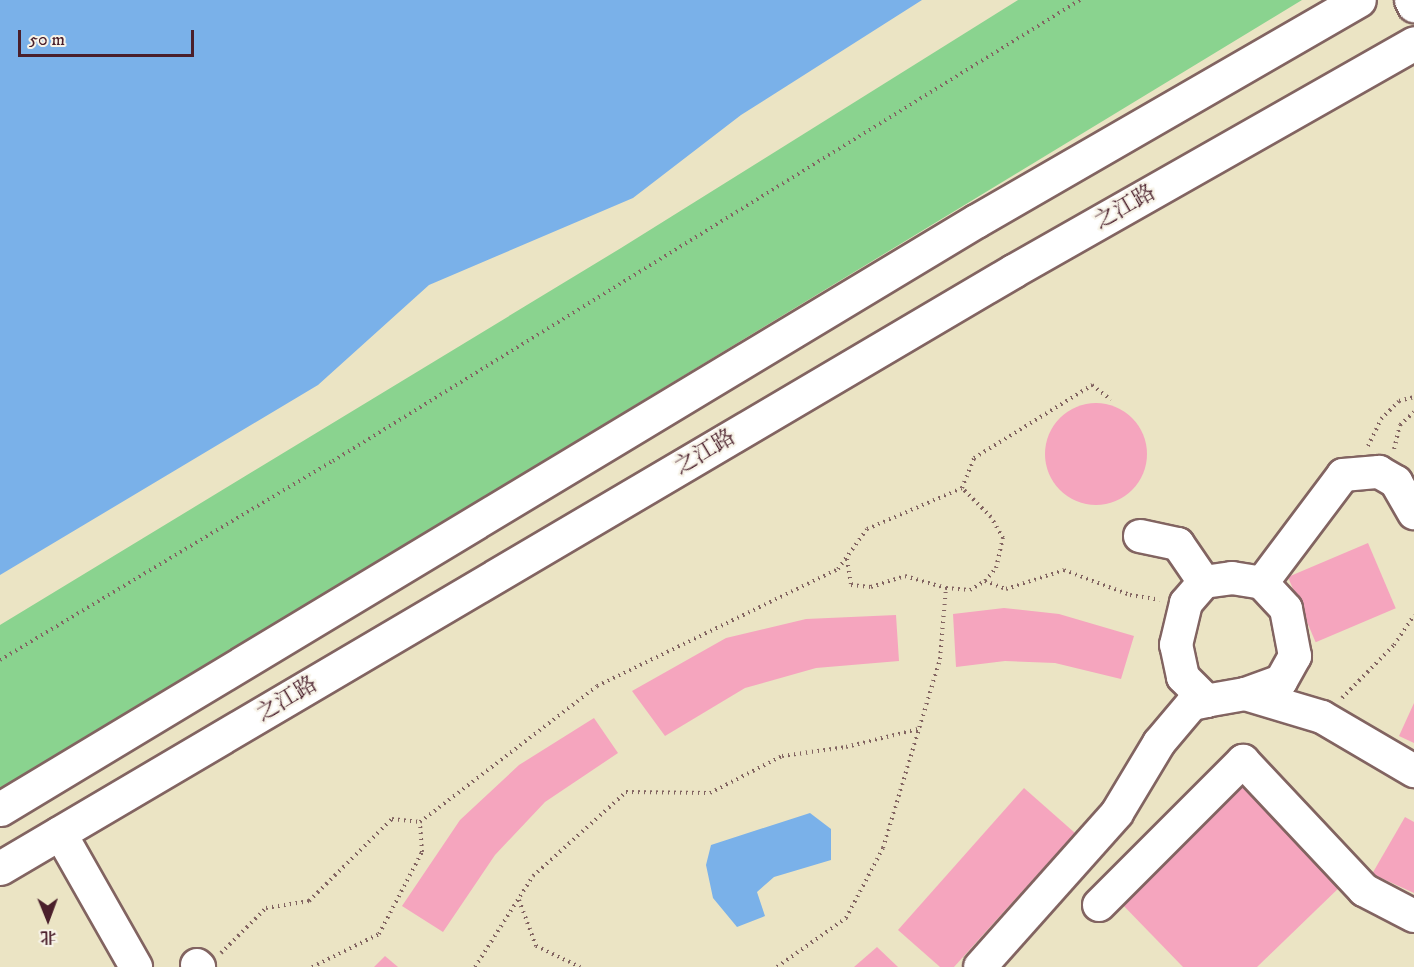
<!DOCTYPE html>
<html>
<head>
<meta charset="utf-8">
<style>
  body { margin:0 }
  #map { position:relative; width:1414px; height:967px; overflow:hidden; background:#ebe4c4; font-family:"IM FELL DW Pica","Noto Serif SC",serif }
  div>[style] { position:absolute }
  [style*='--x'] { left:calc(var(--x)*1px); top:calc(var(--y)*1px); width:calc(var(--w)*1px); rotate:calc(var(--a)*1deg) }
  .green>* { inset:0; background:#8ad38f }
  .water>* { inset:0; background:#7ab1e9 }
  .building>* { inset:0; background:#f5a5be; transform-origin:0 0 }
  .round { border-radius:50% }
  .path>* { height:4px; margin-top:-2px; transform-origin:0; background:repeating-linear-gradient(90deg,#826461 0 1.5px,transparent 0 6px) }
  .roads { filter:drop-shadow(2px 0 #826461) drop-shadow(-2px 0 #826461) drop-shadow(0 2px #826461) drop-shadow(0 -2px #826461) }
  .minor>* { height:32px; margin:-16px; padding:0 16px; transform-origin:16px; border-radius:16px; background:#fff }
  .major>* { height:33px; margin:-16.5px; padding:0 16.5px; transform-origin:16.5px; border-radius:16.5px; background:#fff }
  span { translate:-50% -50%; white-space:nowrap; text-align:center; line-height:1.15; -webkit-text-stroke:4.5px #f7f3e8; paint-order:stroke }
  .street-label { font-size:22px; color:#4a1f2b }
  .north { position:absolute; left:18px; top:889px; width:60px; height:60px; -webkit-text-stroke:4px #f7f3e8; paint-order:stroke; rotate:179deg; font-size:16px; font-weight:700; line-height:24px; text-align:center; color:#4a1f2b }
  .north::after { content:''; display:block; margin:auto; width:21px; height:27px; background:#4a1f2b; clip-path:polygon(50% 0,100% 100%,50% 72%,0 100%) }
  .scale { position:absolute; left:18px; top:30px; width:176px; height:27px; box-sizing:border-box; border:3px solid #4a1f2b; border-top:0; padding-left:8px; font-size:18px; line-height:21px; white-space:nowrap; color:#4a1f2b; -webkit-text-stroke:4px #f7f3e8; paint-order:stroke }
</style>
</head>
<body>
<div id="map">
  <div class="green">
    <div style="clip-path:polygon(1018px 0,1302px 0,0 791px,0 625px,621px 248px)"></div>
  </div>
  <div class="water">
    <div style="clip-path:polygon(0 0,922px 0,741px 115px,633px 198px,429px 285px,318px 385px,0 575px)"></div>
    <div style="clip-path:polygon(810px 813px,831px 829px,831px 860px,774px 877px,757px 892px,765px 916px,737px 927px,713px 898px,706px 865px,711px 845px)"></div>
  </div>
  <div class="building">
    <div class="round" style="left:1045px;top:403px;width:102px;height:102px"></div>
    <div style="left:1368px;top:543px;width:71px;height:87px;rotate:67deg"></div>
    <div style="clip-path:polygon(1004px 608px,1059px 614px,1134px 636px,1121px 679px,1055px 663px,1005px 661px,956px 667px,953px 614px)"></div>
    <div style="clip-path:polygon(896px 615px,899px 661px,816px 668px,745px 688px,665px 736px,632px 691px,726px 638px,806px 619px)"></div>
    <div style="clip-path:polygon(1414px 703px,1414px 743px,1399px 736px)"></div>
    <div style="clip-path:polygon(594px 718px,618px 753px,545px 802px,495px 855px,443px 932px,402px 906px,460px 820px,519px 765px)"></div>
    <div style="clip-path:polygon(1244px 780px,1344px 883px,1257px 967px,1183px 967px,1119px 901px)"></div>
    <div style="clip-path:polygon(1024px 788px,1075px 833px,954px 967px,940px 967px,898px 930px)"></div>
    <div style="clip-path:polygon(1405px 817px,1414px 822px,1414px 893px,1372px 874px)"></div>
    <div style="clip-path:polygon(877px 947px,898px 967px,854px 967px)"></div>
    <div style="clip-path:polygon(385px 956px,398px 967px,374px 967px)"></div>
  </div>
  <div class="path">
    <div style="--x:1368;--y:446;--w:30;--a:-64"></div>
    <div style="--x:1381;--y:419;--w:25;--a:-45"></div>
    <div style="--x:1399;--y:401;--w:16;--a:-15"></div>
    <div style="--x:1394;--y:449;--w:25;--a:-76"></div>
    <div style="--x:1400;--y:425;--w:19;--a:-43"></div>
    <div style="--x:847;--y:559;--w:26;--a:81"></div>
    <div style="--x:851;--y:585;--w:20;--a:6"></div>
    <div style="--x:871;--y:587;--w:36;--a:-18"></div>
    <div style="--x:905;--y:576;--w:43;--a:16.3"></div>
    <div style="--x:985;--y:581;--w:17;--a:-50"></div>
    <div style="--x:996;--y:568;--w:31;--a:-77"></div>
    <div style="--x:1003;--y:538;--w:24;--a:-120"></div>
    <div style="--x:991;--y:517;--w:41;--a:-135"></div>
    <div style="--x:962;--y:488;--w:32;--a:-68"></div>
    <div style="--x:974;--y:458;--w:139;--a:-31.7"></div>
    <div style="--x:1092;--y:385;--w:24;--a:38"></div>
    <div style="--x:0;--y:660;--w:388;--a:-30.9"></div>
    <div style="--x:333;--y:461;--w:878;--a:-31.68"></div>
    <div style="--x:1342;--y:698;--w:74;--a:-45.5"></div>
    <div style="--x:1394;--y:645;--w:36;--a:-56"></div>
    <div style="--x:519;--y:900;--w:49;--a:69.7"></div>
    <div style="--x:536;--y:946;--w:49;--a:25.5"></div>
    <div style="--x:221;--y:953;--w:64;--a:-45"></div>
    <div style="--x:266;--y:908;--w:44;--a:-9.2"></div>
    <div style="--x:309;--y:901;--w:117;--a:-44.7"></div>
    <div style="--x:392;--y:819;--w:28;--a:6"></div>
    <div style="--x:312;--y:967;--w:75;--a:-26.2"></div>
    <div style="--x:379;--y:934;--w:93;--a:-62.3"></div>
    <div style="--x:422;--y:852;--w:30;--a:-94"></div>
    <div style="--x:420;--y:822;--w:223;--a:-37.5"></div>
    <div style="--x:597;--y:686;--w:268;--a:-25.9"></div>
    <div style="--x:838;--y:569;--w:49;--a:-54.1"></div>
    <div style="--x:867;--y:529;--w:103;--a:-23.3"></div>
    <div style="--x:475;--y:967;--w:108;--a:-57.5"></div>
    <div style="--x:533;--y:876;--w:125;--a:-42.1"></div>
    <div style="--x:626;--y:792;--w:84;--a:0.7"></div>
    <div style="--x:710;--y:793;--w:81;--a:-27.2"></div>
    <div style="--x:782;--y:756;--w:65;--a:-8"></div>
    <div style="--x:846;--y:747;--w:74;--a:-14"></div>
    <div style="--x:777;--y:967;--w:85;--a:-35.4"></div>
    <div style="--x:846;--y:918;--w:79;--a:-62.1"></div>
    <div style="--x:883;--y:848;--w:197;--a:-73.2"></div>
    <div style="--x:940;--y:659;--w:71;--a:-85.2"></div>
    <div style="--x:946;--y:588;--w:24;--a:5"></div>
    <div style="--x:970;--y:590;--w:17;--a:-31"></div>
    <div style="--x:985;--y:581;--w:22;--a:21"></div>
    <div style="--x:1006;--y:589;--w:61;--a:-18.1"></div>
    <div style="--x:1064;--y:570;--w:71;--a:20.7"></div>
    <div style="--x:1130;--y:595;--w:30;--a:9"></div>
  </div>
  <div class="roads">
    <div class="minor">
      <div style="--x:1411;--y:0;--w:7;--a:63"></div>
      <div style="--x:1140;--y:536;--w:39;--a:12"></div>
      <div style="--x:1178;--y:544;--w:46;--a:55.6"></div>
      <div style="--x:1232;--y:578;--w:30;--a:9"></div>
      <div style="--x:1262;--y:583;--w:35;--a:47"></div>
      <div style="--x:1286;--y:609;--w:48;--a:79.2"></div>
      <div style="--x:1295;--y:656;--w:29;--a:119"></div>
      <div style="--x:1281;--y:681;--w:38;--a:160"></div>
      <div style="--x:1245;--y:694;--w:39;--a:170"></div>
      <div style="--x:1207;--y:701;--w:34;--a:-135"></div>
      <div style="--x:1183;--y:677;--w:33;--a:-102"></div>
      <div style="--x:1176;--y:645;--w:43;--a:-76.6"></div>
      <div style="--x:1186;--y:603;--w:28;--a:-49"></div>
      <div style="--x:1204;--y:582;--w:28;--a:-8"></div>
      <div style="--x:1262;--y:583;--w:135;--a:-53.1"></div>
      <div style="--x:1343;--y:475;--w:36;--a:-5"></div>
      <div style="--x:1379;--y:472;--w:20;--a:30"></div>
      <div style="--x:1396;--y:482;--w:36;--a:60"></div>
      <div style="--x:1245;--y:694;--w:80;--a:16.6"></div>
      <div style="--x:1322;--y:717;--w:107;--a:30.4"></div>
      <div style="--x:60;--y:833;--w:154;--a:60.4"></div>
      <div style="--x:1099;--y:905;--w:204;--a:-45"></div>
      <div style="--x:1243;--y:761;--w:177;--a:46.8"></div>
      <div style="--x:1364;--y:890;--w:56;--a:27.5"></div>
      <div style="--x:197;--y:965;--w:3;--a:45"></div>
      <div style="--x:980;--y:967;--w:206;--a:-48.3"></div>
      <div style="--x:1117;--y:813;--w:82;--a:-59"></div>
      <div style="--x:1159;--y:743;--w:51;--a:-49.8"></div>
      <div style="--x:1192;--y:704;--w:15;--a:-11"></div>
    </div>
    <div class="major">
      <div style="--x:0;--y:809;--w:1139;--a:-31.07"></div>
      <div style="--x:976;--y:221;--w:442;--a:-30"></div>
      <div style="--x:0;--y:868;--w:1176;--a:-30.51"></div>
      <div style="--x:1013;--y:271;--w:461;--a:-29.6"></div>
    </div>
  </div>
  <div class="street-label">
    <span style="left:1125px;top:207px;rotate:-30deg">之江路</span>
    <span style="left:705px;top:452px;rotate:-31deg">之江路</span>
    <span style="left:287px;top:699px;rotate:-31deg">之江路</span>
  </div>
  <div class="north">北</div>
  <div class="scale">50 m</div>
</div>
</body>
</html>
